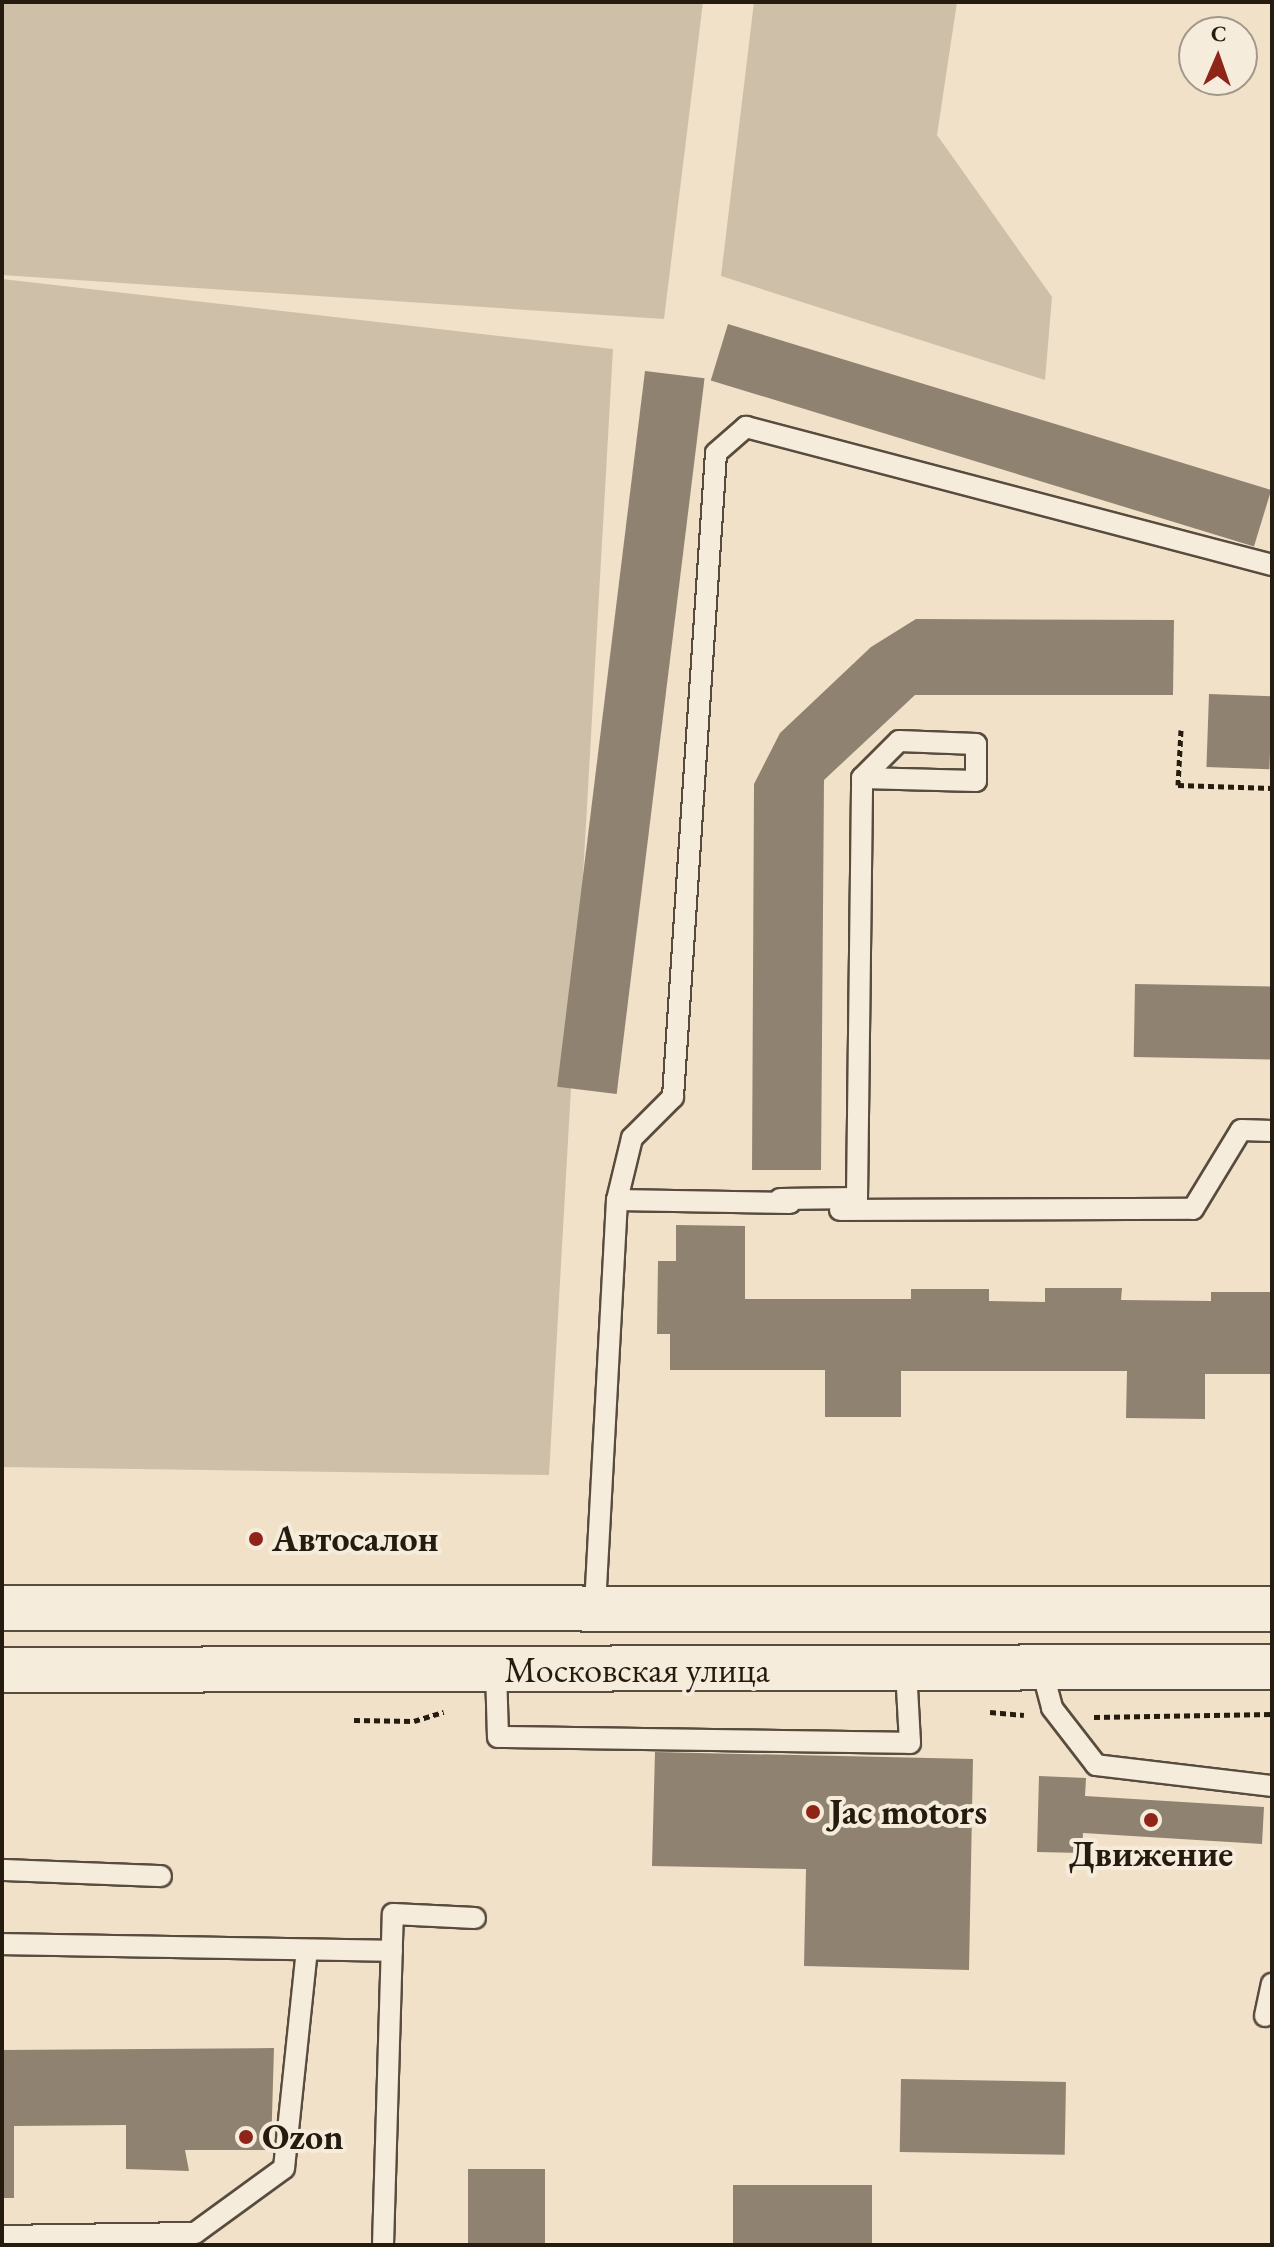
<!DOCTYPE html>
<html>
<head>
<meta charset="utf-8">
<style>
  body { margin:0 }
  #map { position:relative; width:1274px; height:2247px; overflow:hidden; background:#f1e1c9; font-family:"EB Garamond",serif }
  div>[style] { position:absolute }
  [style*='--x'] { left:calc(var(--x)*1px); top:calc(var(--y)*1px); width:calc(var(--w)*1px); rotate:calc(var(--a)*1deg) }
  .green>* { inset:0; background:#cebfa9 }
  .building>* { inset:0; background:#8f8270; transform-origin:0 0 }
  .path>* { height:5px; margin-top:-2.5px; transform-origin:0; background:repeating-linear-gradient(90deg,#251b0f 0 6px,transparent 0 10px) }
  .roads { filter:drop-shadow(2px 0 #584c3e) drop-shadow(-2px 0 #584c3e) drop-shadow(0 2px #584c3e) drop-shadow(0 -2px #584c3e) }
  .service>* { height:20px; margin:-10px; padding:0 10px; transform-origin:10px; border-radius:10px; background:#f6ecdc }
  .secondary>* { height:44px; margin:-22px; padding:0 22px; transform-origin:22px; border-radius:22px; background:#f6ecdc }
  .dots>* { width:22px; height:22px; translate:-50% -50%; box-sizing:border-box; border:4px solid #f6ecdc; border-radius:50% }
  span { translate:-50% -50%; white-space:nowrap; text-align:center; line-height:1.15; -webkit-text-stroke:8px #f6ecdc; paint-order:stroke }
  .poi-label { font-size:36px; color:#251b0f; font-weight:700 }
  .left { translate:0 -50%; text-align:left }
  .street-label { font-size:36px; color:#251b0f }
  .frame { position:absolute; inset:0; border:4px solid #251b0f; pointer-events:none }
  .north { position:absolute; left:1178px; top:16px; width:80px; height:80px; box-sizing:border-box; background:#f6ecdc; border:2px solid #a2988a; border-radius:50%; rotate:2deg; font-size:22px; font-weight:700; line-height:32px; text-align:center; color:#251b0f }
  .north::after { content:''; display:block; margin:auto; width:28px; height:36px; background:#8f2418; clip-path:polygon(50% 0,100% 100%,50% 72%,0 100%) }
</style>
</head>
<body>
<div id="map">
  <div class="green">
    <div style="clip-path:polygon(2px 2px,703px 2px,664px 319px,2px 275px)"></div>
    <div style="clip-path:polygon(754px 2px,957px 2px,937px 135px,1052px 297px,1045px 380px,721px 276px)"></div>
    <div style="clip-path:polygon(2px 279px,613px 349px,549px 1475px,2px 1467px)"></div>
  </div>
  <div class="building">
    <div style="left:728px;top:324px;width:568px;height:59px;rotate:17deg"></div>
    <div style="left:645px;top:371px;width:60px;height:721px;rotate:7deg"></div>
    <div style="clip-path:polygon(916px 619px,1174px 620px,1173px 695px,915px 695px,824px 780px,821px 1170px,752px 1170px,754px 784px,780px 733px,871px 647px)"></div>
    <div style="left:1209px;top:694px;width:63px;height:73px;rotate:2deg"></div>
    <div style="left:1135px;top:984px;width:137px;height:73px;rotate:1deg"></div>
    <div style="clip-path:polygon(676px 1225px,745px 1226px,745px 1299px,911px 1299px,911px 1289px,989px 1289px,989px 1301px,1045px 1302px,1045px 1288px,1122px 1288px,1121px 1300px,1211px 1301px,1211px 1292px,1272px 1292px,1272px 1374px,1205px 1374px,1205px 1419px,1126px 1418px,1127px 1371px,901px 1371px,901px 1417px,825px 1417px,825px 1370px,670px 1370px,670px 1334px,657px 1334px,658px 1261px,676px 1261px)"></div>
    <div style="clip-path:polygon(655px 1752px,973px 1759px,969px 1970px,804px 1966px,806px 1869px,652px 1866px)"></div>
    <div style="clip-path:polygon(1039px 1776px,1086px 1778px,1085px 1796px,1264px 1807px,1262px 1844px,1083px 1833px,1082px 1853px,1037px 1852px)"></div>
    <div style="clip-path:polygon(274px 2048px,271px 2150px,185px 2150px,189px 2171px,126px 2169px,126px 2125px,14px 2126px,14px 2198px,2px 2198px,2px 2050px)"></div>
    <div style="left:901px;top:2079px;width:165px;height:73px;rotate:1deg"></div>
    <div style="left:468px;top:2169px;width:77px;height:76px"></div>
    <div style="left:733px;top:2185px;width:139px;height:60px"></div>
  </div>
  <div class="path">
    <div style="--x:1181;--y:730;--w:55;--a:93.1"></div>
    <div style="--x:1178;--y:785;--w:94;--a:1.8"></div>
    <div style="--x:990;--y:1712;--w:34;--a:5"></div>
    <div style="--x:1094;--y:1717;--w:178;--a:-1"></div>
    <div style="--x:354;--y:1720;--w:60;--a:1"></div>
    <div style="--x:414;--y:1721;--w:31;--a:-17"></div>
  </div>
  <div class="roads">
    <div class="service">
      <div style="--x:780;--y:1199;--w:77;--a:-0.7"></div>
      <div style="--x:857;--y:1198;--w:420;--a:-89.3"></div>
      <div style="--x:862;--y:778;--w:114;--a:1.5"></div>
      <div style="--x:976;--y:781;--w:37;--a:-90"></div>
      <div style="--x:976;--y:744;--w:77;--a:-177.8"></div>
      <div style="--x:899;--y:741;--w:52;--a:135"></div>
      <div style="--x:617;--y:1200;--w:173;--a:1"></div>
      <div style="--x:840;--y:1210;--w:353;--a:-0.2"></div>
      <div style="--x:1193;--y:1209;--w:92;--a:-58.7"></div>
      <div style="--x:1241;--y:1130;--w:31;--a:2"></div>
      <div style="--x:595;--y:1606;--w:407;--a:-86.9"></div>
      <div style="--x:617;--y:1200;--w:64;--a:-76.4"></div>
      <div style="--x:632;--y:1138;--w:58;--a:-45"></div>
      <div style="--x:673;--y:1097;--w:645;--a:-86.18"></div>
      <div style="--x:716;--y:453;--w:40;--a:-41"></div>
      <div style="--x:746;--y:427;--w:544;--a:14.7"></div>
      <div style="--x:496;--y:1670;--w:67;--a:88.3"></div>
      <div style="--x:498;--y:1737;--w:412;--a:0.8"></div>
      <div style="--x:910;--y:1743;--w:74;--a:-93.1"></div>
      <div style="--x:1042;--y:1670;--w:39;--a:75"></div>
      <div style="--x:1052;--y:1708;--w:72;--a:52.3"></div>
      <div style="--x:1096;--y:1765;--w:177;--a:6.8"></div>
      <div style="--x:2;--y:1870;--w:159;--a:2.2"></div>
      <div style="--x:2;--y:1944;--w:390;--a:1"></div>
      <div style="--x:1265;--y:2016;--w:33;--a:-78"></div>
      <div style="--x:2;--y:2236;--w:193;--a:-0.9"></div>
      <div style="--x:195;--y:2233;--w:110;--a:-36.1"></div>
      <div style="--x:284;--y:2168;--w:219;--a:-84"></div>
      <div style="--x:383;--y:2245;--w:331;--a:-88.3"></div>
      <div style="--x:393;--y:1914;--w:82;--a:2.8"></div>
    </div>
    <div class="secondary">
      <div style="--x:2;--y:1608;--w:1270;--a:0.05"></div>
      <div style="--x:2;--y:1670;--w:1270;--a:-0.14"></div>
    </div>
  </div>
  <div class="dots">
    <div style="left:256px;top:1539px;background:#8f2418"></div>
    <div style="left:813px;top:1812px;background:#8f2418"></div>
    <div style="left:1151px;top:1820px;background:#8f2418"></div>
    <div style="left:246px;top:2137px;background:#8f2418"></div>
  </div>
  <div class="poi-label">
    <span class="left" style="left:272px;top:1539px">Автосалон</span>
    <span class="left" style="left:829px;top:1812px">Jac motors</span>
    <span style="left:1151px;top:1854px">Движение</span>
    <span class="left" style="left:262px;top:2137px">Ozon</span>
  </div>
  <div class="street-label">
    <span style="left:637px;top:1670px">Московская улица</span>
  </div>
  <div class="frame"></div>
  <div class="north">С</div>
</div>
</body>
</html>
